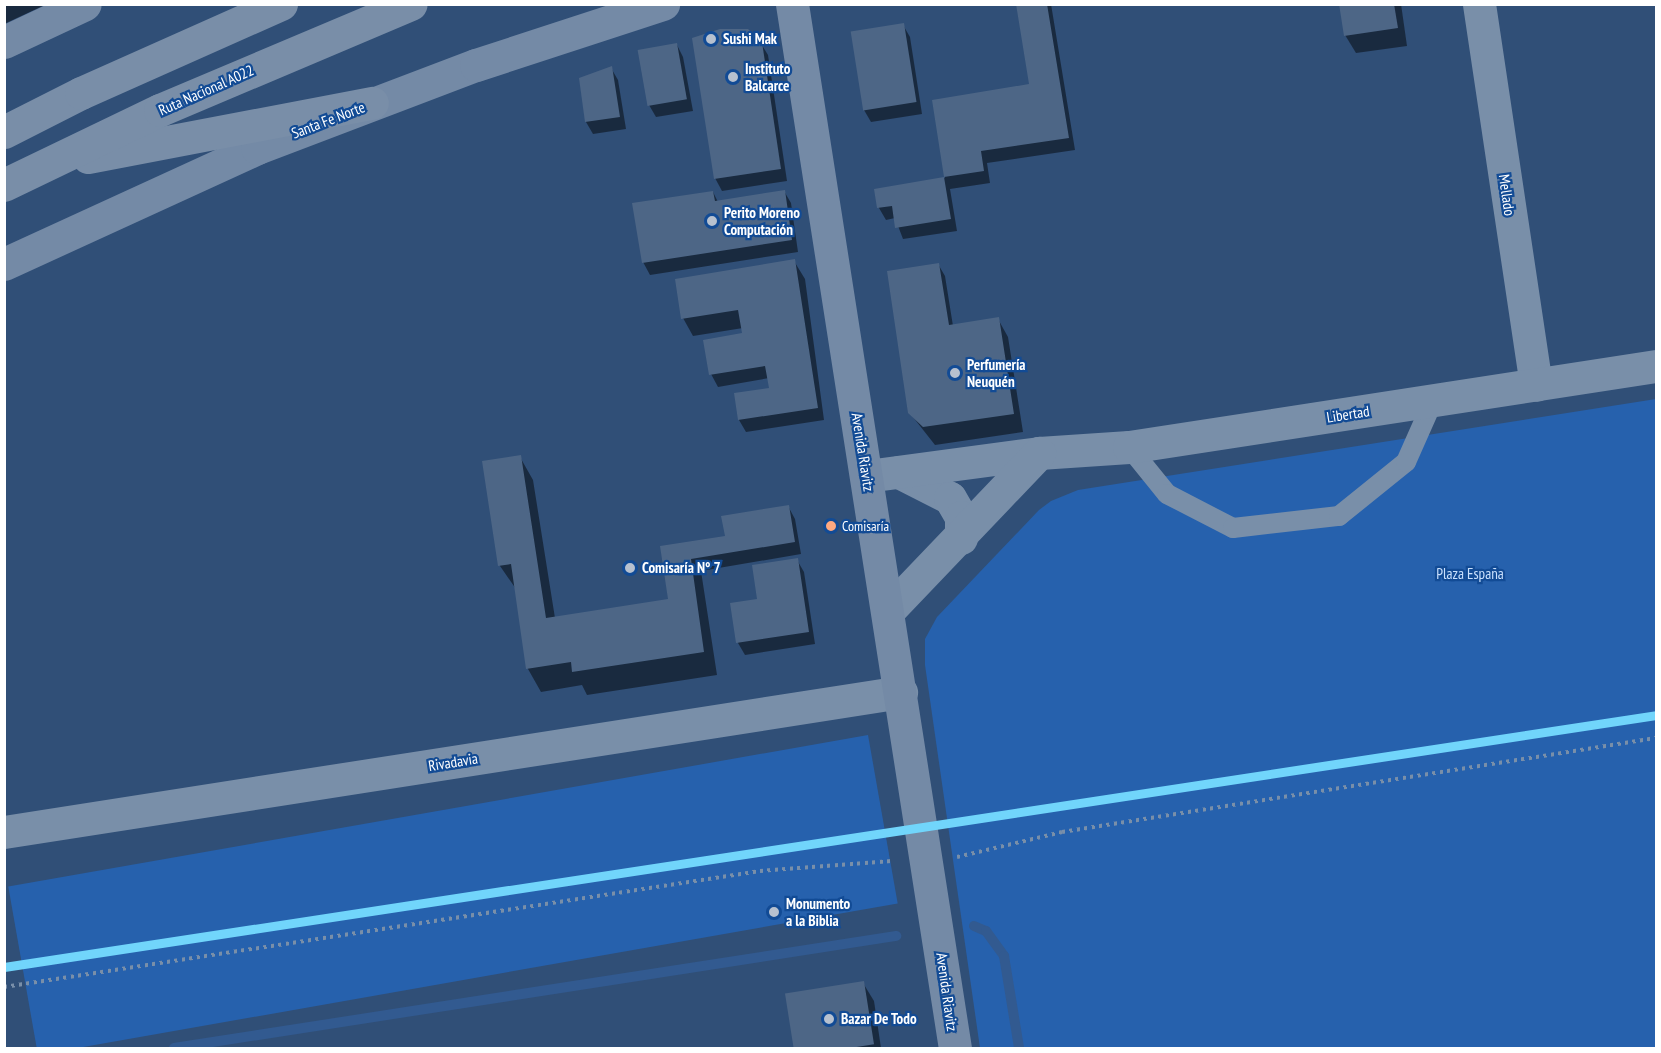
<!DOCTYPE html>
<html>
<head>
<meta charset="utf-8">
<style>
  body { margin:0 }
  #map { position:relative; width:1661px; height:1053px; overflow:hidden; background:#304f77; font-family:"PT Sans Narrow",sans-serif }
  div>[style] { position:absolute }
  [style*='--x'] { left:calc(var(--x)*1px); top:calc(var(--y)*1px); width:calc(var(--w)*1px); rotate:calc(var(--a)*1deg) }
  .green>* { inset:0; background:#2661ad; transform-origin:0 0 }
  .shadow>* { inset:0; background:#0007 }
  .stream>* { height:10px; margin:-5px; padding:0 5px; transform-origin:5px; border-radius:5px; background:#325a90 }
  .building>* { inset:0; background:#4d6686; transform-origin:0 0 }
  .path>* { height:4px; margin-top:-2px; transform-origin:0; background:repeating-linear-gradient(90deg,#798fa9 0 3px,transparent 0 7.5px) }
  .service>* { height:20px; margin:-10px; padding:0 10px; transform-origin:10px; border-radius:10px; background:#798fa9 }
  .minor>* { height:33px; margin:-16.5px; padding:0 16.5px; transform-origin:16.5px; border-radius:16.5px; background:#798fa9 }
  .tertiary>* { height:33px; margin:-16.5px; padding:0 16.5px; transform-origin:16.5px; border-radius:16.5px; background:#798fa9 }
  .secondary>* { height:33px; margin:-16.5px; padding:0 16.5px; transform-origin:16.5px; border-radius:16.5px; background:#748aa6 }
  .trunk>* { height:33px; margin:-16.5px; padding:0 16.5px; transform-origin:16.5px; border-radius:16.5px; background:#798ea8 }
  .rail-1>* { height:9px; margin:-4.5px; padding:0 4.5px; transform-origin:4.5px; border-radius:4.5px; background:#71d5fb }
  .dots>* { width:16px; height:16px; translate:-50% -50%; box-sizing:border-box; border:3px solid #124b95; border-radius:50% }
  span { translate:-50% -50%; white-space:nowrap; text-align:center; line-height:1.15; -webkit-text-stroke:4.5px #124b95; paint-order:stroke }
  .bus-label { font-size:14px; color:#fff }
  .left { translate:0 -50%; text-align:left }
  .poi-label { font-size:15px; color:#fff; font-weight:700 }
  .street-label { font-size:15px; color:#fff }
  .park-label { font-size:15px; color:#c9e0fd }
  .frame { position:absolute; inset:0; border:6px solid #fff; pointer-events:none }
</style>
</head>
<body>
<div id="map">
  <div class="green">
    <div style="clip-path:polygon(1656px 399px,1656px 1048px,980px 1048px,925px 665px,925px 639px,937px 617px,1039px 510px,1051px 501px,1078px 490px)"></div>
    <div style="left:868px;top:735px;width:171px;height:873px;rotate:80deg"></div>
  </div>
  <div class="shadow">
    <div style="clip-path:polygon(4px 4px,47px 4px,4px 24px)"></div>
    <div style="clip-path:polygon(1017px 4px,1051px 4px,1075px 150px,987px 163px,990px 183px,950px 189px,957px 231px,903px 239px,895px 218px,886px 220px,879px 208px,876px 190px,945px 178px,934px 101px,1030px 85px)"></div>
    <div style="clip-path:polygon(1341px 4px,1401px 4px,1407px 46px,1356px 53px,1345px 35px)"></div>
    <div style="clip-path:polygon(903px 25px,910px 37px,922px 114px,871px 122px,864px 110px)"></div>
    <div style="clip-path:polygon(760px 42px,768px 55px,787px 181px,722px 191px,715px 178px)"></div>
    <div style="clip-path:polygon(677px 45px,683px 57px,693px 111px,656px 117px,649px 105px)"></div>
    <div style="clip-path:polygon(611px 68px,618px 80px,626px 129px,593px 134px,586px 122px,580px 79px)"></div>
    <div style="clip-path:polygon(784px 191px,791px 203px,798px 252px,650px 275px,643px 262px,713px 192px,718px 202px)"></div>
    <div style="clip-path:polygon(794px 261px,805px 279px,824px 420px,746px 432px,739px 420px,735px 394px,770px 389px,769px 378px,718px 387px,711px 374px,744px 334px,743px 328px,693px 336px,683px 318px)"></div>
    <div style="clip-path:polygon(938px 264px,945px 276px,953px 326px,998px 319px,1008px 337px,1023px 432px,935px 445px,909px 412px)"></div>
    <div style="clip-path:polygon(520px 457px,533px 480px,555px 618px,670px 601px,689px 544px,727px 537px,788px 506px,795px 519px,801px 554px,701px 571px,717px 675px,587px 695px,582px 685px,541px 692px,528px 669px,516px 589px,500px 566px,484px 462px)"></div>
    <div style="clip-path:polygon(797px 560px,804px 572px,815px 644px,745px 655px,738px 643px,758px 600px)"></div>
    <div style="clip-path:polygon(863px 983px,874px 1001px,881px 1048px,795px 1048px,787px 995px)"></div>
  </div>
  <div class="stream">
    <div style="--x:974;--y:926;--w:13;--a:23"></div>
    <div style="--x:986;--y:931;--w:31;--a:54"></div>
    <div style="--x:1004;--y:956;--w:93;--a:80.7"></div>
    <div style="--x:174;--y:1048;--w:731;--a:-8.82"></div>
  </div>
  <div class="building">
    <div style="clip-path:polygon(1016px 4px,1047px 4px,1069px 138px,981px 151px,984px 171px,944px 177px,932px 100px,1029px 84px)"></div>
    <div style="clip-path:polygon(1339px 4px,1394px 4px,1398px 28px,1344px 36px)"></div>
    <div style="left:904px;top:23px;width:80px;height:54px;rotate:81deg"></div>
    <div style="clip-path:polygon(720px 29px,748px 29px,762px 42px,781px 169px,714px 179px,692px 38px)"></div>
    <div style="left:677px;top:43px;width:57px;height:40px;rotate:80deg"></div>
    <div style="clip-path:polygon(612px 66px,620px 117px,585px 122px,579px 78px)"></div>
    <div style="clip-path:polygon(944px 177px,951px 219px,895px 228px,892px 206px,877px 208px,874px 189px)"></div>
    <div style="clip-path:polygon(785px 190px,792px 240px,642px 263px,632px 203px,713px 191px,715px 201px)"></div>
    <div style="clip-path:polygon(795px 259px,818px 408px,738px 420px,734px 393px,769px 388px,765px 366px,709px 375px,703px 340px,742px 333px,738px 310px,681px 319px,675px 279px)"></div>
    <div style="clip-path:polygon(939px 263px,949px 325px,999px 317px,1014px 414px,923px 427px,908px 413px,887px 271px)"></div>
    <div style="clip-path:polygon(521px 455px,546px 618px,668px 599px,660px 546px,725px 536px,721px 516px,789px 505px,795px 542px,691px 559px,704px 652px,572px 672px,571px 662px,526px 669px,511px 564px,498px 566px,482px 461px)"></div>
    <div style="clip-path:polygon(798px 558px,809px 632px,736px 643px,730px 603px,757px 599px,752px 565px)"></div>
    <div style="left:864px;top:981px;width:64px;height:80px;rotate:81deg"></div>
  </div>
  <div class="path">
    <div style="--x:957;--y:857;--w:108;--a:-13.4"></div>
    <div style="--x:1062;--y:832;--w:601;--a:-8.99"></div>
    <div style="--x:4;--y:987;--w:765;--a:-8.72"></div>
    <div style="--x:760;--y:871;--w:132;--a:-4.3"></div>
  </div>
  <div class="service">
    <div style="--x:1129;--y:447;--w:60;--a:51"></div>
    <div style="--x:1167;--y:494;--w:74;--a:27.3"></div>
    <div style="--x:1233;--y:528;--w:107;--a:-6.5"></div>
    <div style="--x:1339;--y:516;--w:86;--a:-38.9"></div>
    <div style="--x:1406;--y:462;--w:67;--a:-66.1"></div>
  </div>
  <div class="minor">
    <div style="--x:1479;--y:4;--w:385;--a:81.5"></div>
  </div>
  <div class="tertiary">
    <div style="--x:899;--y:472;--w:57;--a:27"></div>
    <div style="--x:950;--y:498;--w:22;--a:60"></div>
    <div style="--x:961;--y:517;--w:21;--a:90"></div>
    <div style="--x:867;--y:476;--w:174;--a:-7.6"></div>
    <div style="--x:1039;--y:453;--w:90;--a:-3.8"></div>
    <div style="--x:1129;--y:447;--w:533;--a:-8.74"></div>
    <div style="--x:888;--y:611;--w:219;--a:-46.3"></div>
    <div style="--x:4;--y:832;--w:908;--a:-8.87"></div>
  </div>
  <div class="secondary">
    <div style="--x:792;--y:4;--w:1057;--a:81.13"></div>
    <div style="--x:4;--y:42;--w:89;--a:-25.1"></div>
    <div style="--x:4;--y:264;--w:278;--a:-24.6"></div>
    <div style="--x:257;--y:148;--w:234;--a:-20.8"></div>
    <div style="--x:476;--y:65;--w:197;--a:-18.1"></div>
  </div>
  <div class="trunk">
    <div style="--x:4;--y:132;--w:86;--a:-26.9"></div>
    <div style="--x:81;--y:93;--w:219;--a:-24"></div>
    <div style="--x:88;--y:157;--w:289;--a:-10.8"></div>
    <div style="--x:4;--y:185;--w:173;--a:-25.7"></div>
    <div style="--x:160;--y:110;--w:272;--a:-22.9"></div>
  </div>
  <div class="rail-1">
    <div style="--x:4;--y:967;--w:1671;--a:-8.67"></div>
  </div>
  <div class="dots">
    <div style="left:711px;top:39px;background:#b7c1cf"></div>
    <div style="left:733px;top:77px;background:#b7c1cf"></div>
    <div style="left:712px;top:221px;background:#b7c1cf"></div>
    <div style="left:955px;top:373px;background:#b7c1cf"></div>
    <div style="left:831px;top:526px;background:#ffa980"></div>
    <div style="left:630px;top:568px;background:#b7c1cf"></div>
    <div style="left:774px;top:912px;background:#b7c1cf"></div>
    <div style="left:829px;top:1019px;background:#b7c1cf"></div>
  </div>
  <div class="bus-label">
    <span class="left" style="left:842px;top:526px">Comisaría</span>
  </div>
  <div class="poi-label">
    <span class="left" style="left:723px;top:39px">Sushi Mak</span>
    <span class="left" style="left:745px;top:77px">Instituto<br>Balcarce</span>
    <span class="left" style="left:724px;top:221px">Perito Moreno<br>Computación</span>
    <span class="left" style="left:967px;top:373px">Perfumería<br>Neuquén</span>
    <span class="left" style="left:642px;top:568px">Comisaría N° 7</span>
    <span class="left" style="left:786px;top:912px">Monumento<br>a la Biblia</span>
    <span class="left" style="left:841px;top:1019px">Bazar De Todo</span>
  </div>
  <div class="street-label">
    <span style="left:206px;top:90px;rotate:-24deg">Ruta Nacional A022</span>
    <span style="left:328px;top:120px;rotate:-21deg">Santa Fe Norte</span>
    <span style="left:1507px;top:195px;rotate:82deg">Mellado</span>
    <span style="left:1348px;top:414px;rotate:-9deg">Libertad</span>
    <span style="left:863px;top:452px;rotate:81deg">Avenida Riavitz</span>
    <span style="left:453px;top:762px;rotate:-9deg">Rivadavia</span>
    <span style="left:947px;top:992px;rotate:82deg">Avenida Riavitz</span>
  </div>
  <div class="park-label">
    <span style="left:1470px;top:574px">Plaza España</span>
  </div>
  <div class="frame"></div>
</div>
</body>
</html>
